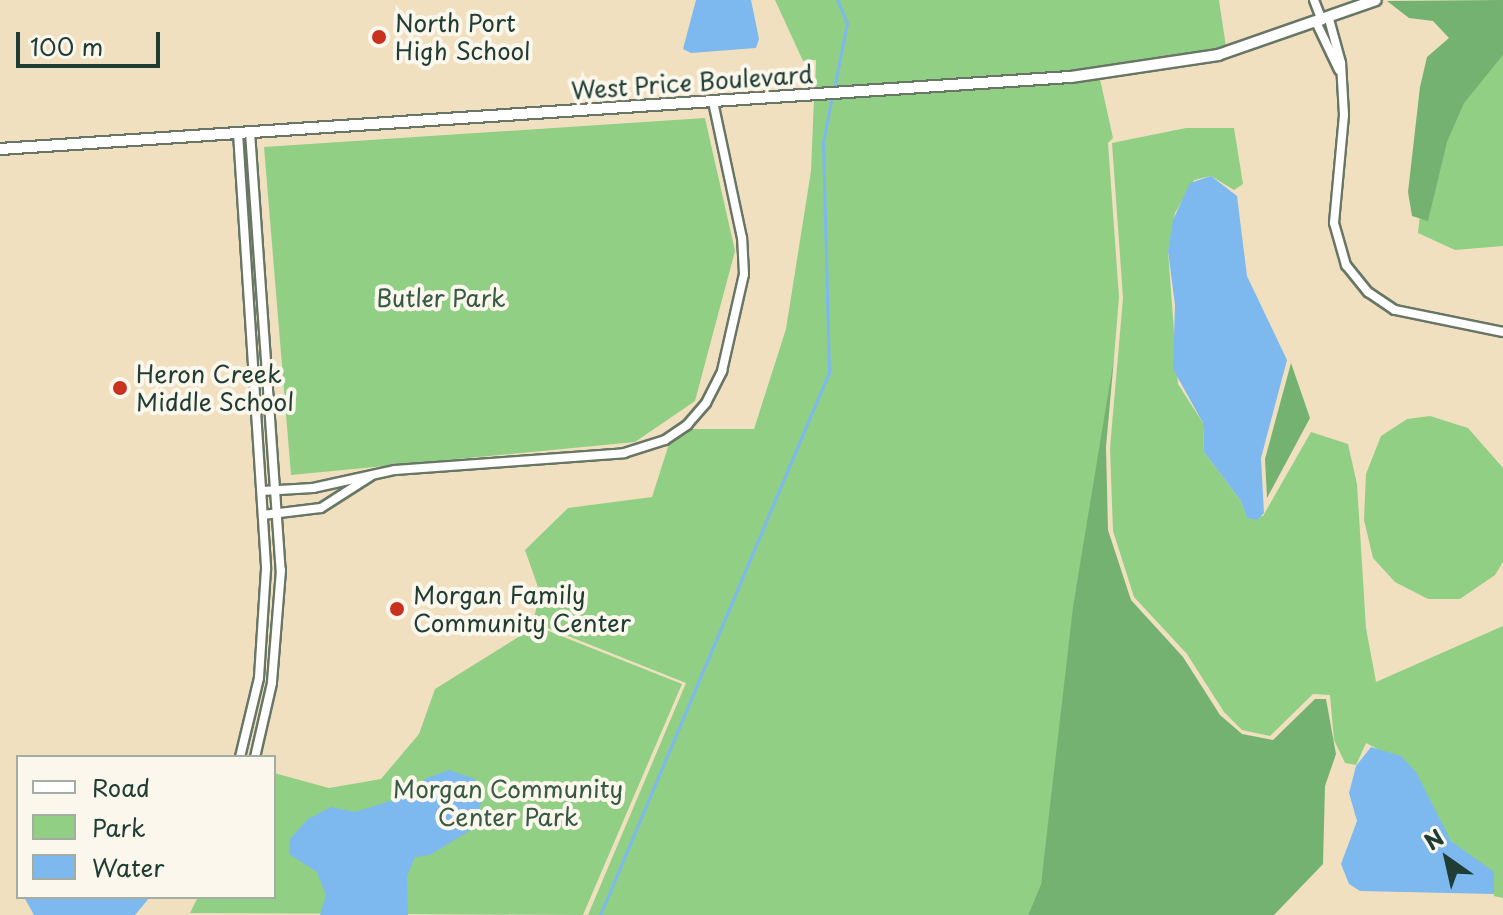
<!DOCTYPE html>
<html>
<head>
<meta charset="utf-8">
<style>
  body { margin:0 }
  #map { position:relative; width:1503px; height:915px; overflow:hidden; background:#f0e0c0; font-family:"Playpen Sans",sans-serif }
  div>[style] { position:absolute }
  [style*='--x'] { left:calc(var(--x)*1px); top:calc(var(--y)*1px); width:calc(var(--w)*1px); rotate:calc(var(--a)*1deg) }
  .green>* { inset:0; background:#91cf85 }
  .forest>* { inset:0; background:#74b272 }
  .water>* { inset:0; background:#7db8ef }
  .stream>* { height:3px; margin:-1.5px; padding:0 1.5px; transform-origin:1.5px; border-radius:1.5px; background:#7db8ef }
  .roads { filter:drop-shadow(2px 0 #687665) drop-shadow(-2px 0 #687665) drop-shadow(0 2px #687665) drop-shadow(0 -2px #687665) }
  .minor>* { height:8px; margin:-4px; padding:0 4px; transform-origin:4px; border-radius:4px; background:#fff }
  .tertiary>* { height:10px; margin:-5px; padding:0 5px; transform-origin:5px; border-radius:5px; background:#fff }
  .dots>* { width:22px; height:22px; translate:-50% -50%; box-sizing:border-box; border:4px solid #fbf7ec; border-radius:50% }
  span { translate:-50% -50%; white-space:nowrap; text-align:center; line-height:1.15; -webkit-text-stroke:8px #fbf7ec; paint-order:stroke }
  .poi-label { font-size:24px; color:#1f3d34 }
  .left { translate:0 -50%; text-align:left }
  .street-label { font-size:24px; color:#1f3d34 }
  .park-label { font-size:24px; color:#365a44 }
  .legend { position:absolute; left:16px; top:755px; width:260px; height:144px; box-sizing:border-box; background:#fbf7ec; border:2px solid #a3ada2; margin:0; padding:10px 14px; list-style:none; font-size:24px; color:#1f3d34 }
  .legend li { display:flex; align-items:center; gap:16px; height:40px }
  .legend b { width:40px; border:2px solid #a3ada2 }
  .north { position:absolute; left:1407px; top:819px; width:80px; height:80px; -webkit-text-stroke:6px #fbf7ec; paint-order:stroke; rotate:326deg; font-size:22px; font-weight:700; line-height:32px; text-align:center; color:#1f3d34 }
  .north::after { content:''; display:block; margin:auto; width:28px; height:36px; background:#1f3d34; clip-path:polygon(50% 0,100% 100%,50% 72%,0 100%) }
  .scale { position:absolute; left:16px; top:32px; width:144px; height:36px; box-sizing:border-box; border:4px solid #1f3d34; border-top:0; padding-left:10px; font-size:24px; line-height:28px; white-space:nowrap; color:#1f3d34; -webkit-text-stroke:6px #fbf7ec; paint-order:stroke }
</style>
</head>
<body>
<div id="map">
  <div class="green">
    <div style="clip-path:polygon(775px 0,1219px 0,1226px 47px,1070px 72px,815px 89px,816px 60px,803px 61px)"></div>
    <div style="clip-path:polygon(1503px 52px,1503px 246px,1455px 250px,1418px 233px,1423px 188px,1444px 124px)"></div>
    <div style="clip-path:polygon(1100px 79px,1113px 138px,1108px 143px,1119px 297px,1114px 358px,1041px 884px,1028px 915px,588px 915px,686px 683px,533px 622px,540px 593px,525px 550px,568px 508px,652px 497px,669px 444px,690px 429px,754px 429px,786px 329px,811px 171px,814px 99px)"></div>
    <div style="clip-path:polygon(705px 118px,735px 251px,695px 401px,635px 442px,291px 475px,264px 147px)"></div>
    <div style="clip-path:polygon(1186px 128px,1234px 128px,1243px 184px,1234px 190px,1211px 176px,1194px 180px,1175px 213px,1168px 251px,1178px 384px,1203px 423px,1204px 452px,1241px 501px,1247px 517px,1263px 516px,1311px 432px,1348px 444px,1357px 484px,1366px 628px,1376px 682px,1503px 626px,1503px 898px,1494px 896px,1492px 880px,1443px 833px,1385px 753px,1366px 743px,1356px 765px,1345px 763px,1334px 740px,1330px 695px,1313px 694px,1270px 736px,1242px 730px,1224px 712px,1187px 654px,1134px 597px,1113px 531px,1110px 448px,1123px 298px,1112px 143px)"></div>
    <div style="clip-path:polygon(1430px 416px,1468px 428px,1503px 468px,1503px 562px,1495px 575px,1460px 599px,1428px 599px,1395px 582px,1373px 558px,1364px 520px,1366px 474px,1381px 436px,1407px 419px)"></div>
    <div style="clip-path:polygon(536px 626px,682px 684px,583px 915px,190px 913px,198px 897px,274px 897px,274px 773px,329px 788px,381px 779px,419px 734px,435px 689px)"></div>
  </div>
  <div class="forest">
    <div style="clip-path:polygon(1503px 0,1503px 55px,1464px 103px,1447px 142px,1428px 221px,1412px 216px,1408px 192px,1420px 87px,1427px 57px,1449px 38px,1433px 21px,1409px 18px,1387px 1px)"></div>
    <div style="clip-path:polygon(1114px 358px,1106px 447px,1108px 530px,1131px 600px,1183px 657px,1220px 715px,1242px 734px,1273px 740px,1315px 699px,1326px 699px,1336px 754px,1325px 786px,1323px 864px,1274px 915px,1028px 915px,1041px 884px,1073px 607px)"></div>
    <div style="clip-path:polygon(1291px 363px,1310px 418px,1267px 498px,1265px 459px)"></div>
  </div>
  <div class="water">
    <div style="clip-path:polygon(696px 0,751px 0,759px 39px,756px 48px,691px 53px,683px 49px)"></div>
    <div style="clip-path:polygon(1211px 176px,1237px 196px,1247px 276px,1287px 360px,1261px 458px,1264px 513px,1257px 520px,1247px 518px,1241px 501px,1204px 452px,1203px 423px,1173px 369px,1175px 305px,1168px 251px,1173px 220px,1190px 183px)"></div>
    <div style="clip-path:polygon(1371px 747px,1401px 756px,1416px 772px,1451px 841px,1494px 872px,1494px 894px,1360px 891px,1349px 884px,1341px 864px,1357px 821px,1349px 793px,1356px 766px)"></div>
    <div style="clip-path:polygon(449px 770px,475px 779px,483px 799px,469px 831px,430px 855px,415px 857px,407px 876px,408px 915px,320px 915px,326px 895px,317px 872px,289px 854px,290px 839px,308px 819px,331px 807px,355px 812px,397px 799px,427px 778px)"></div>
    <div style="clip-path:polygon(24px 897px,150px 897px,135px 915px,34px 915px)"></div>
  </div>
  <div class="stream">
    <div style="--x:834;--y:89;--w:67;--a:-78.9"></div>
    <div style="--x:847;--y:23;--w:25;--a:-113"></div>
    <div style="--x:600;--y:915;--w:589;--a:-67.13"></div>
    <div style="--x:829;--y:372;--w:229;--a:-91.5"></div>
    <div style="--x:823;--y:143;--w:48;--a:-79.2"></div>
  </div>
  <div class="roads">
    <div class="minor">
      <div style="--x:1314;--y:0;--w:22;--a:69"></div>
      <div style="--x:1329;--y:19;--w:46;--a:74.7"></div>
      <div style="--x:1341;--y:63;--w:52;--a:86.7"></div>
      <div style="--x:1344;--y:115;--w:108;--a:95.3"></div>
      <div style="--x:1334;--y:223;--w:44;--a:74.1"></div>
      <div style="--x:1346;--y:265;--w:35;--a:51"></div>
      <div style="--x:1368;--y:292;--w:32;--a:34"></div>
      <div style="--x:1395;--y:310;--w:110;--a:11.5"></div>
      <div style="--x:1317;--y:24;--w:51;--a:64.4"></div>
      <div style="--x:250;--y:132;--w:439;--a:86"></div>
      <div style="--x:281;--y:570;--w:113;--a:94.6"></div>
      <div style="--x:272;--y:683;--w:76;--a:102.9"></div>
      <div style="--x:238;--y:133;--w:437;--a:86.3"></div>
      <div style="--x:266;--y:569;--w:109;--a:93.7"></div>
      <div style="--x:259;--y:678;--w:81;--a:103.5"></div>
      <div style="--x:262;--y:491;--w:51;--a:-3.4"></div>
      <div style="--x:313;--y:488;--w:84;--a:-12.4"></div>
      <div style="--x:395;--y:470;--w:230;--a:-4.2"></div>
      <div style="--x:624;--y:453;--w:43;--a:-17.6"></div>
      <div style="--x:665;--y:440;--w:27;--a:-34"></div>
      <div style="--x:687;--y:425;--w:29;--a:-49"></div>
      <div style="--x:706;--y:403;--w:36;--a:-63"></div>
      <div style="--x:722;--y:371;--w:99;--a:-77.2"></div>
      <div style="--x:744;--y:274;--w:36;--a:-93"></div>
      <div style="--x:742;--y:238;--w:140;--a:-102"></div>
      <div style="--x:263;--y:515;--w:58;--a:-6.9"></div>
      <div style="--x:321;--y:508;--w:59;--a:-32.6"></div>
    </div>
    <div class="tertiary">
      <div style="--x:0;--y:149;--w:1073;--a:-3.85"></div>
      <div style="--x:1071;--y:77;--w:149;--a:-8.5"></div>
      <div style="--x:1218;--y:55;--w:167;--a:-19.2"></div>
    </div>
  </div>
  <div class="dots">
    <div style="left:379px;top:37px;background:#c8321e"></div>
    <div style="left:120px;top:388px;background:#c8321e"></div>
    <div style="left:397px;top:609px;background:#c8321e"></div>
  </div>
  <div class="poi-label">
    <span class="left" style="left:395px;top:37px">North Port<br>High School</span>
    <span class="left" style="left:136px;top:388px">Heron Creek<br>Middle School</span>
    <span class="left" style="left:413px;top:609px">Morgan Family<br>Community Center</span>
  </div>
  <div class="street-label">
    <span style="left:692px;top:82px;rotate:-4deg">West Price Boulevard</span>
  </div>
  <div class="park-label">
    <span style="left:441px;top:298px">Butler Park</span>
    <span style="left:508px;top:803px">Morgan Community<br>Center Park</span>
  </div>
  <ul class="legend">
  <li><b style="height:10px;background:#fff"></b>Road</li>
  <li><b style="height:22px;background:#91cf85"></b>Park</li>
  <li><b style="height:22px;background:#7db8ef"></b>Water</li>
  </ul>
  <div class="north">N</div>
  <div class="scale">100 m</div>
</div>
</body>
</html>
